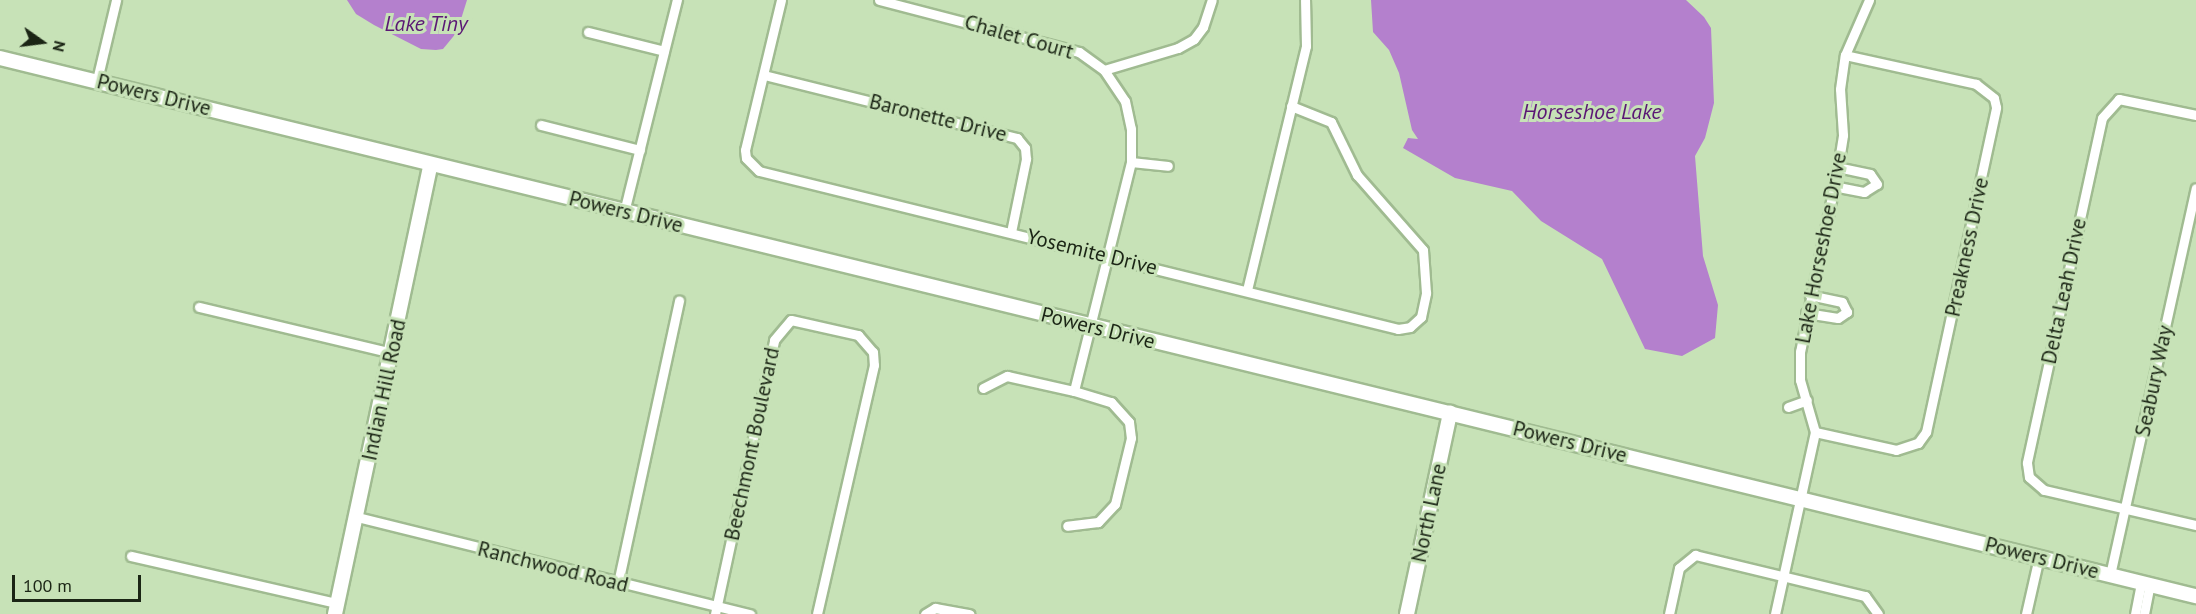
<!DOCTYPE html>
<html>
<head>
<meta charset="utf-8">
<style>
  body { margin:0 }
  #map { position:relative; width:2196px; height:614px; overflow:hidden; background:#c7e2b7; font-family:"PT Sans",sans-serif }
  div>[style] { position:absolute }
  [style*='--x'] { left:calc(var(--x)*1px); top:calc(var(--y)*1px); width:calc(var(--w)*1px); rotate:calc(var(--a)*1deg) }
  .water>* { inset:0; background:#b480cd }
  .roads { filter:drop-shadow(2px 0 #a0bb91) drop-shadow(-2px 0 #a0bb91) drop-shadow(0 2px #a0bb91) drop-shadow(0 -2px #a0bb91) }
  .street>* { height:9px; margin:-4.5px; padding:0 4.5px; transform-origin:4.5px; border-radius:4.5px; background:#fff }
  .secondary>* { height:14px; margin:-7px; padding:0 7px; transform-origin:7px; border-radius:7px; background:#fff }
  span { translate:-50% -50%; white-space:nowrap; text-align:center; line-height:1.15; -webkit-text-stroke:6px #c7e2b7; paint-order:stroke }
  .street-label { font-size:21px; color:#1b2515 }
  .water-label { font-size:22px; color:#5b1875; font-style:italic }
  .north { position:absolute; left:12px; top:12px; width:60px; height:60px; -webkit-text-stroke:4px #c7e2b7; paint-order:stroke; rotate:104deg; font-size:16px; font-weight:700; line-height:24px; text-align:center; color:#1b2515 }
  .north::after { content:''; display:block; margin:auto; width:21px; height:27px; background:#1b2515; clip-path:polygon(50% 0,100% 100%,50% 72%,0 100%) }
  .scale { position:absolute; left:12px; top:575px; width:129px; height:27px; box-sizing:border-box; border:3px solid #1b2515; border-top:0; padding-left:8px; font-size:18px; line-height:21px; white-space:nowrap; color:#1b2515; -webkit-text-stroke:4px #c7e2b7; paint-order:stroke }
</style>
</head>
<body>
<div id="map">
  <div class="water">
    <div style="clip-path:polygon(347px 0,467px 0,457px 32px,443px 49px,436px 50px,421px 49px,374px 25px,356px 14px)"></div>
    <div style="clip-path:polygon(1371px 0,1686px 0,1704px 17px,1711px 28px,1714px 103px,1705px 138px,1695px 156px,1703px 256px,1718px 305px,1715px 338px,1682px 356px,1645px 349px,1602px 259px,1541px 221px,1512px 191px,1455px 178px,1403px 148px,1408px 138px,1418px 139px,1412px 130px,1399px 73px,1389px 50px,1373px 32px)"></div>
  </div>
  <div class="roads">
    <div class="street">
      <div style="--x:781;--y:0;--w:154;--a:103.5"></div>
      <div style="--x:745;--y:150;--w:8;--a:83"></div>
      <div style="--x:746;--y:158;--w:18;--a:45"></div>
      <div style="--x:759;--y:171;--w:658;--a:13.89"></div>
      <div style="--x:1398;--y:329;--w:12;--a:-9"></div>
      <div style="--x:1410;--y:327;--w:15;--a:-42"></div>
      <div style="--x:1421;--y:317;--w:25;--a:-78"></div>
      <div style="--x:1426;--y:293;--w:43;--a:-94"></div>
      <div style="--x:1423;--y:250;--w:100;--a:-131.3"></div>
      <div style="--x:1357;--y:175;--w:59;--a:-116.1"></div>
      <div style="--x:1331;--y:122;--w:43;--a:-158.2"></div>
      <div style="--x:879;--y:0;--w:207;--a:14.6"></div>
      <div style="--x:1079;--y:52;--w:31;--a:36"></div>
      <div style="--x:1104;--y:70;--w:37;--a:56"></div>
      <div style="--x:1125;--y:101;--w:29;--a:78"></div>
      <div style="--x:1131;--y:129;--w:33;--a:90"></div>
      <div style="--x:1131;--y:162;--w:236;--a:104"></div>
      <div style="--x:588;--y:32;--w:78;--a:14"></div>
      <div style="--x:1104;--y:70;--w:77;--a:-16.6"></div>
      <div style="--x:1178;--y:48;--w:18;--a:-29"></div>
      <div style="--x:1194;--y:39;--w:15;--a:-53"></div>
      <div style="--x:1203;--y:27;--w:28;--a:-72"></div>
      <div style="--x:764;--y:75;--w:261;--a:14"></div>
      <div style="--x:1017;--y:138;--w:13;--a:51"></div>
      <div style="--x:1025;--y:148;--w:11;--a:85"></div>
      <div style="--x:1026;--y:159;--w:75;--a:101.6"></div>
      <div style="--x:97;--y:80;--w:82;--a:-76.6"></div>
      <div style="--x:2196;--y:115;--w:79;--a:-168.3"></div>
      <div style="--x:2119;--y:99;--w:25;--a:132"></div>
      <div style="--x:2102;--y:118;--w:353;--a:102.3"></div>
      <div style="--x:2027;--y:463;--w:14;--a:82"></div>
      <div style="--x:2029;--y:477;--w:20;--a:41"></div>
      <div style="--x:2044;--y:490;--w:156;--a:13"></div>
      <div style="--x:541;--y:125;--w:102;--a:14.2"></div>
      <div style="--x:1131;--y:162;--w:37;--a:6"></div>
      <div style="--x:1833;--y:186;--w:32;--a:11"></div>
      <div style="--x:1864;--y:192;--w:15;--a:-32"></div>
      <div style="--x:1877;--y:184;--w:12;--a:-125"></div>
      <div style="--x:1870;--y:174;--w:33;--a:-168"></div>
      <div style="--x:624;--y:212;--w:219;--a:-76"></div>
      <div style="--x:1247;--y:290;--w:251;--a:-76.4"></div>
      <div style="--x:1306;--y:46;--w:46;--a:-91.2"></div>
      <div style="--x:199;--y:307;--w:198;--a:13.4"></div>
      <div style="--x:1806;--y:313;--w:32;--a:9"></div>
      <div style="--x:1838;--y:318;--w:11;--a:-34"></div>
      <div style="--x:1847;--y:312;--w:11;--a:-117"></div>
      <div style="--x:1842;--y:302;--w:33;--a:-168"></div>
      <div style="--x:983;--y:388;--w:27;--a:-27"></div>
      <div style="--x:1007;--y:376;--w:69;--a:12.6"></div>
      <div style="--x:1074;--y:391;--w:39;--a:17"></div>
      <div style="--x:1111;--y:402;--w:27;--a:48"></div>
      <div style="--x:1129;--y:422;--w:16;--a:83"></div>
      <div style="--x:1131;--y:438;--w:68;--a:103.6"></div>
      <div style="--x:1115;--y:504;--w:25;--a:133"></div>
      <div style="--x:1098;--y:522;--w:31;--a:173"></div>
      <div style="--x:1788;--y:407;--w:20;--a:-20"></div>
      <div style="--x:1815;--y:432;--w:83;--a:12.5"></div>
      <div style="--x:1896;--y:450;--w:23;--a:-18"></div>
      <div style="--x:1918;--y:443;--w:14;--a:-54"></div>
      <div style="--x:1926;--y:432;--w:332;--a:-77.8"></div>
      <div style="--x:1996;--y:107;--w:9;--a:-103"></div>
      <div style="--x:1994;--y:98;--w:23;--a:-142"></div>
      <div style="--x:1976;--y:84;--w:134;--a:-167.5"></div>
      <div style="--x:357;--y:517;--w:405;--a:13.9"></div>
      <div style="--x:131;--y:556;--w:211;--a:12.9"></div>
      <div style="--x:2110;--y:575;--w:396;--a:-77.5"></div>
      <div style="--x:618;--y:583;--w:289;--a:-77.8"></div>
      <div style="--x:715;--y:614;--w:280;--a:-77.8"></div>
      <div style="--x:774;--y:340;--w:26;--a:-50"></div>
      <div style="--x:791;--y:320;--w:69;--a:12.6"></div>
      <div style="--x:858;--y:335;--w:23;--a:49"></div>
      <div style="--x:873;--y:352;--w:13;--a:86"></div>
      <div style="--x:874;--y:365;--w:255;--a:102.9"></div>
      <div style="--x:925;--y:614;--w:12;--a:-31"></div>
      <div style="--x:935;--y:608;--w:35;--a:10"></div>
      <div style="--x:1669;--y:614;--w:47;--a:-77.7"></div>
      <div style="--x:1679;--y:568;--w:21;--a:-39"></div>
      <div style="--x:1695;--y:555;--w:175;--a:13.6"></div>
      <div style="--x:1865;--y:596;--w:22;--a:54"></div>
      <div style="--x:1775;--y:614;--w:186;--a:-77.6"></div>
      <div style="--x:1815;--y:432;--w:54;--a:-106.1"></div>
      <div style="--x:1800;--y:380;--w:28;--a:-90"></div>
      <div style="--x:1800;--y:352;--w:189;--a:-78.4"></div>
      <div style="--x:1838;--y:167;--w:32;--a:-81"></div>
      <div style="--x:1843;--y:135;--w:46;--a:-93.7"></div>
      <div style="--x:1840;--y:89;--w:34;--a:-82"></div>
      <div style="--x:1845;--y:55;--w:60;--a:-66.4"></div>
      <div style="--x:2026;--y:614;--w:58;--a:-77.2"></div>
      <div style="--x:2135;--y:614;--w:33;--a:-79"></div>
      <div style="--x:2144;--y:614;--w:31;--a:-79"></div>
    </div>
    <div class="secondary">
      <div style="--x:0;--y:58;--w:2261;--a:13.77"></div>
      <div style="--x:335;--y:614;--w:458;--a:-78"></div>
      <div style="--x:1407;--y:614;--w:206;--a:-77.9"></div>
    </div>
  </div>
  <div class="street-label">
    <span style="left:1019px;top:37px;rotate:16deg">Chalet Court</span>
    <span style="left:154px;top:95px;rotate:14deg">Powers Drive</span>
    <span style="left:938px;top:118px;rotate:14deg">Baronette Drive</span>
    <span style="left:626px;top:212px;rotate:14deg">Powers Drive</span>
    <span style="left:1967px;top:247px;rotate:-78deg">Preakness Drive</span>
    <span style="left:1821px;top:248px;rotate:-79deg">Lake Horseshoe Drive</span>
    <span style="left:1092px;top:252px;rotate:14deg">Yosemite Drive</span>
    <span style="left:2064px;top:291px;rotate:-78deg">Delta Leah Drive</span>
    <span style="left:1098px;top:328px;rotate:14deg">Powers Drive</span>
    <span style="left:2154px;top:381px;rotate:-78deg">Seabury Way</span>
    <span style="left:384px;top:390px;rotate:-78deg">Indian Hill Road</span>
    <span style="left:1570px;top:442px;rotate:14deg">Powers Drive</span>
    <span style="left:752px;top:444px;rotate:-78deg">Beechmont Boulevard</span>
    <span style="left:1429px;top:513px;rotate:-78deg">North Lane</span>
    <span style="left:2042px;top:558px;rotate:14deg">Powers Drive</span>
    <span style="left:553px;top:567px;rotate:14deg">Ranchwood Road</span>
  </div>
  <div class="water-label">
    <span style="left:426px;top:24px">Lake Tiny</span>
    <span style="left:1592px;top:112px">Horseshoe Lake</span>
  </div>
  <div class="north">N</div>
  <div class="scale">100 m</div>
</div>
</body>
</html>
